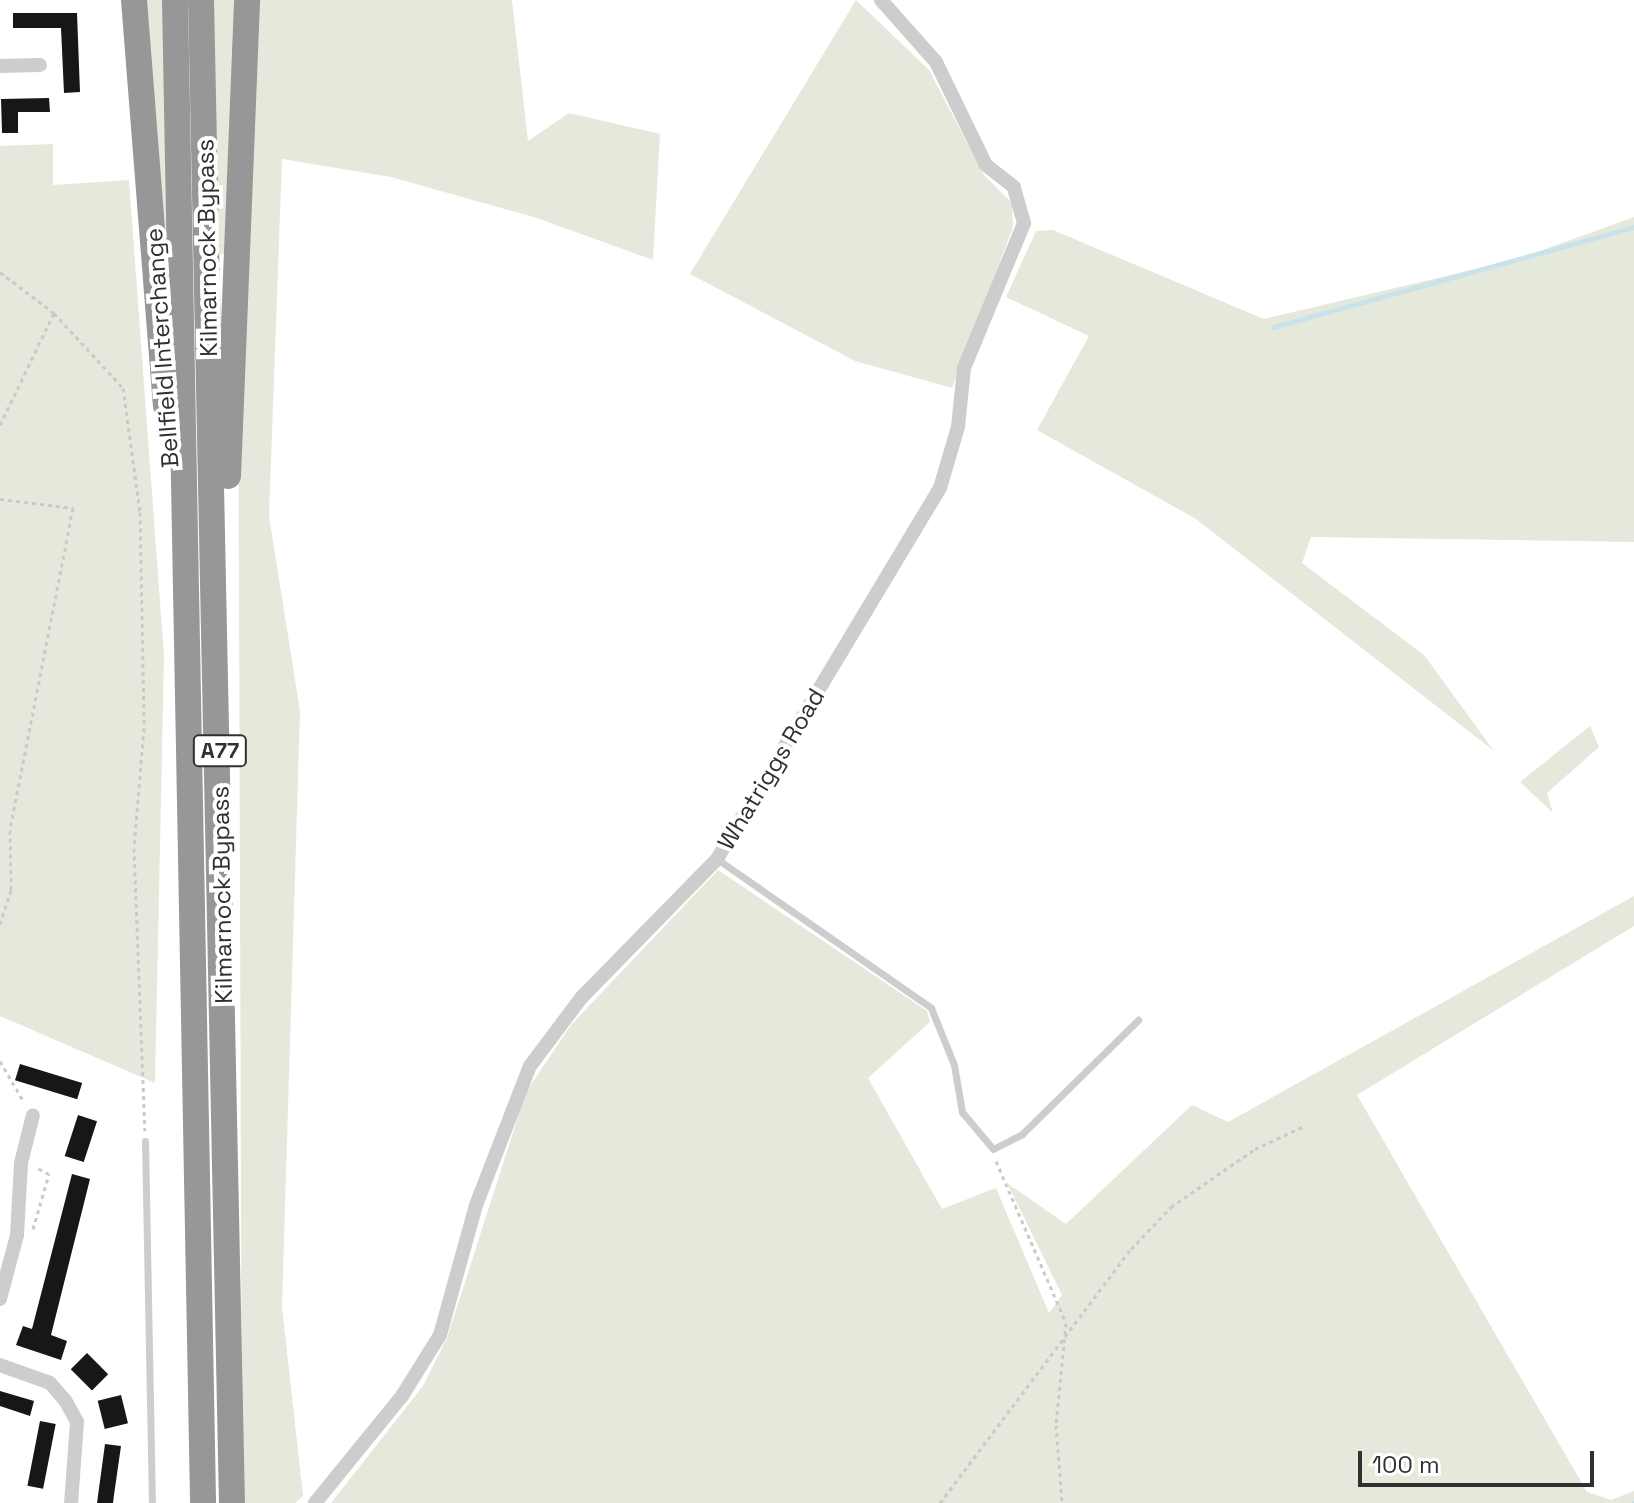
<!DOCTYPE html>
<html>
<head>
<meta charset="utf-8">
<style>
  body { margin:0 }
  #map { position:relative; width:1634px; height:1503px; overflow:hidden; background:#fff; font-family:"Space Grotesk",sans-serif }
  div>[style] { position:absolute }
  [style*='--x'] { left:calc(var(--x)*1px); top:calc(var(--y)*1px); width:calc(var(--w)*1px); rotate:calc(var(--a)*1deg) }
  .green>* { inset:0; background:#e5e9dc }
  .stream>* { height:5px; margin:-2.5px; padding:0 2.5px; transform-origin:2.5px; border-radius:2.5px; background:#cae2e9 }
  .building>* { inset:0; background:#171717; transform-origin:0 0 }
  .path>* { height:3px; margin-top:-1.5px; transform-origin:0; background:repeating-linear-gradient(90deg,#cacaca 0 4px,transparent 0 8px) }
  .lane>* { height:7px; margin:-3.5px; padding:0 3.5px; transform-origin:3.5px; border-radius:3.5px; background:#cdcdcd }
  .street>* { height:14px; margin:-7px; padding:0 7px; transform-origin:7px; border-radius:7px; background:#cdcdcd }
  .highway>* { height:26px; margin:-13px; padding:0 13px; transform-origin:13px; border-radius:13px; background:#979797 }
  span { translate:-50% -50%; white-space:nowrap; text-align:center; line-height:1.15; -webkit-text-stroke:8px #fff; paint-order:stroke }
  .shield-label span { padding:2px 6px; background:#fff; border:2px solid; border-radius:6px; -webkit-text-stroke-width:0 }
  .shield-label { font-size:22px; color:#303030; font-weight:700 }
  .street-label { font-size:24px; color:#303030 }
  .scale { position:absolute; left:1358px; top:1451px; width:236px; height:36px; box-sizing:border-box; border:4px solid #303030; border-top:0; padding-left:10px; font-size:24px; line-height:28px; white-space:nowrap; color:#303030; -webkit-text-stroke:6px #fff; paint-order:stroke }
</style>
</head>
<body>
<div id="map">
  <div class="green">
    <div style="clip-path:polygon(143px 0,166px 0,172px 251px,163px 251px)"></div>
    <div style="clip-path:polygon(211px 0,237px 0,228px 254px,217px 254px)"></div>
    <div style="clip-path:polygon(254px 0,512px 0,528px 141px,569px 113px,660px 134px,653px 260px,537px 218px,391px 177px,282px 159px,269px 516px,300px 711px,282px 1307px,303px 1496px,295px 1503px,242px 1503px,238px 298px)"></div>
    <div style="clip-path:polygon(856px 0,929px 70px,984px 175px,1012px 203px,1013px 227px,952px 388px,855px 361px,690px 274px)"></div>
    <div style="clip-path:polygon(53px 144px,53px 185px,129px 180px,164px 656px,155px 1083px,0 1016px,0 146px)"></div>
    <div style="clip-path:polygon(1634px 217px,1634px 542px,1311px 537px,1302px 563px,1424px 655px,1494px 751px,1196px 519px,1037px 430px,1089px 336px,1006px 297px,1036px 231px,1053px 230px,1264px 319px,1518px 259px)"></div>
    <div style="clip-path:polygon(1590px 726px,1599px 747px,1547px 793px,1553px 813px,1520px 782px)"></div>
    <div style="clip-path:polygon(718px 870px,927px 1011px,930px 1022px,868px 1078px,942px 1209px,996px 1188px,1049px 1313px,1062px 1295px,1007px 1183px,1066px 1224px,1192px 1105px,1228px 1122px,1634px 896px,1634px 926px,1357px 1095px,1587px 1492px,1611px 1500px,1634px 1491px,1634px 1503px,331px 1503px,423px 1386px,447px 1338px,526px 1092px,571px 1025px)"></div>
  </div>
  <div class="stream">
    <div style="--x:1273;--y:327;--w:375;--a:-15.5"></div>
    <div style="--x:1633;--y:1503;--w:1;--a:0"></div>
  </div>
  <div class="building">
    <div style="clip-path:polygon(13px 13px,77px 13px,80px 92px,64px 93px,61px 28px,13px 28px)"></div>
    <div style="clip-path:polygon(49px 98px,50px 112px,18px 112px,18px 133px,2px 133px,1px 99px)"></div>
    <div style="left:20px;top:1064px;width:65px;height:17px;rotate:17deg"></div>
    <div style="left:78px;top:1115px;width:20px;height:43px;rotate:18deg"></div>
    <div style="clip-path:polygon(72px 1174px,90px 1179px,51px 1335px,67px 1341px,61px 1360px,16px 1345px,23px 1326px,32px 1329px)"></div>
    <div style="left:87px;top:1353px;width:30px;height:23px;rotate:45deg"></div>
    <div style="clip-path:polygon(0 1391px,34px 1401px,30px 1416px,0 1406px)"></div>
    <div style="left:121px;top:1395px;width:29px;height:24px;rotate:76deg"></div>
    <div style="left:40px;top:1421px;width:16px;height:66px;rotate:11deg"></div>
    <div style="clip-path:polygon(105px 1444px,121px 1446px,114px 1495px,113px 1503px,97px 1503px)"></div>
  </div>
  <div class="path">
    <div style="--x:0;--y:272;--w:68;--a:37.2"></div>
    <div style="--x:54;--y:313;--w:102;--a:47.4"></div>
    <div style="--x:123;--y:388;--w:125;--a:82.2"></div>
    <div style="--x:140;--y:512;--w:216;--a:88.9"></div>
    <div style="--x:144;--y:728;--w:120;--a:94.8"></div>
    <div style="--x:134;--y:848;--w:283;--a:87.8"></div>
    <div style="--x:0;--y:425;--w:124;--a:-64.3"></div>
    <div style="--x:0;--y:499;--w:74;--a:7"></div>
    <div style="--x:73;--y:508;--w:328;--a:101.1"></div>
    <div style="--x:10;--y:830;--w:60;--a:89"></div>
    <div style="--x:11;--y:890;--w:36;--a:108"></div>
    <div style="--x:0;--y:1061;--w:48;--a:59.7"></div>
    <div style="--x:996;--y:1161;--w:176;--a:66.6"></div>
    <div style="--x:1066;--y:1323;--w:102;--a:95.6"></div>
    <div style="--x:1056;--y:1425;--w:78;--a:85.6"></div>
    <div style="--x:33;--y:1229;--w:57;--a:-73.8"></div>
    <div style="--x:49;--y:1174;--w:15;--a:-152"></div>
    <div style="--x:940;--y:1503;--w:318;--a:-53.1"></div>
    <div style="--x:1131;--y:1249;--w:58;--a:-46.4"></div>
    <div style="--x:1171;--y:1207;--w:102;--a:-34.6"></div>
    <div style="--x:1255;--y:1149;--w:54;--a:-25.1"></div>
  </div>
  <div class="lane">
    <div style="--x:717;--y:859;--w:261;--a:34.8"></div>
    <div style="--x:931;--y:1008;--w:61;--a:68"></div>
    <div style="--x:954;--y:1065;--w:48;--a:80.3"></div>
    <div style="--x:962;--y:1112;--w:48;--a:50"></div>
    <div style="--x:993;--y:1149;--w:33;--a:-27"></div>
    <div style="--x:1022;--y:1134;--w:163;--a:-44.5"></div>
    <div style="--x:145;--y:1141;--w:362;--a:88.9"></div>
  </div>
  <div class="street">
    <div style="--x:0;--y:66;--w:40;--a:-1.4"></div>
    <div style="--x:0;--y:1299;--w:66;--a:-75.1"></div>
    <div style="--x:17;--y:1235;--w:72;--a:-86.8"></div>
    <div style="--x:21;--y:1163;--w:49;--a:-76"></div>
    <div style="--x:0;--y:1365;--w:53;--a:19.8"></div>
    <div style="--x:50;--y:1383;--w:23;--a:49"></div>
    <div style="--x:65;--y:1400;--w:25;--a:61"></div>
    <div style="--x:77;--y:1422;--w:81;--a:94.2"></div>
    <div style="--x:315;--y:1503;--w:138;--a:-50.9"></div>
    <div style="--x:402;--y:1396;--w:72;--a:-58.1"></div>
    <div style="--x:440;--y:1335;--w:135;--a:-74.5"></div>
    <div style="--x:476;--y:1205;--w:149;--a:-68.8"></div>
    <div style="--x:530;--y:1066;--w:85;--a:-53.1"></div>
    <div style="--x:581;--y:998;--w:194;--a:-45.6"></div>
    <div style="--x:717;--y:859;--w:433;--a:-59"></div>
    <div style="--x:940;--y:488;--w:64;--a:-73.6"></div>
    <div style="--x:958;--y:427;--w:59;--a:-84.2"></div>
    <div style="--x:964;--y:368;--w:157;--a:-67.5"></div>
    <div style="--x:1024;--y:223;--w:37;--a:-106"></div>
    <div style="--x:1014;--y:187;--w:36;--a:-142"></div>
    <div style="--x:986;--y:165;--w:114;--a:-115.9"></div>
    <div style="--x:936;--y:62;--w:83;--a:-131.6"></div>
  </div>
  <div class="highway">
    <div style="--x:134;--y:0;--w:407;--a:85.5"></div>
    <div style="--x:175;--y:0;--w:1503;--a:88.93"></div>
    <div style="--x:201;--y:0;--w:1503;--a:88.82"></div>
    <div style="--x:228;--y:476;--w:476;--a:-87.7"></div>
  </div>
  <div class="shield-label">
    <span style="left:220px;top:751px">A77</span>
  </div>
  <div class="street-label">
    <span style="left:207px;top:248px;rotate:-91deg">Kilmarnock Bypass</span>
    <span style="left:162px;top:348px;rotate:-94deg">Bellfield Interchange</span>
    <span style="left:771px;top:769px;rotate:-59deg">Whatriggs Road</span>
    <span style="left:222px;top:895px;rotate:-91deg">Kilmarnock Bypass</span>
  </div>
  <div class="scale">100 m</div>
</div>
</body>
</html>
